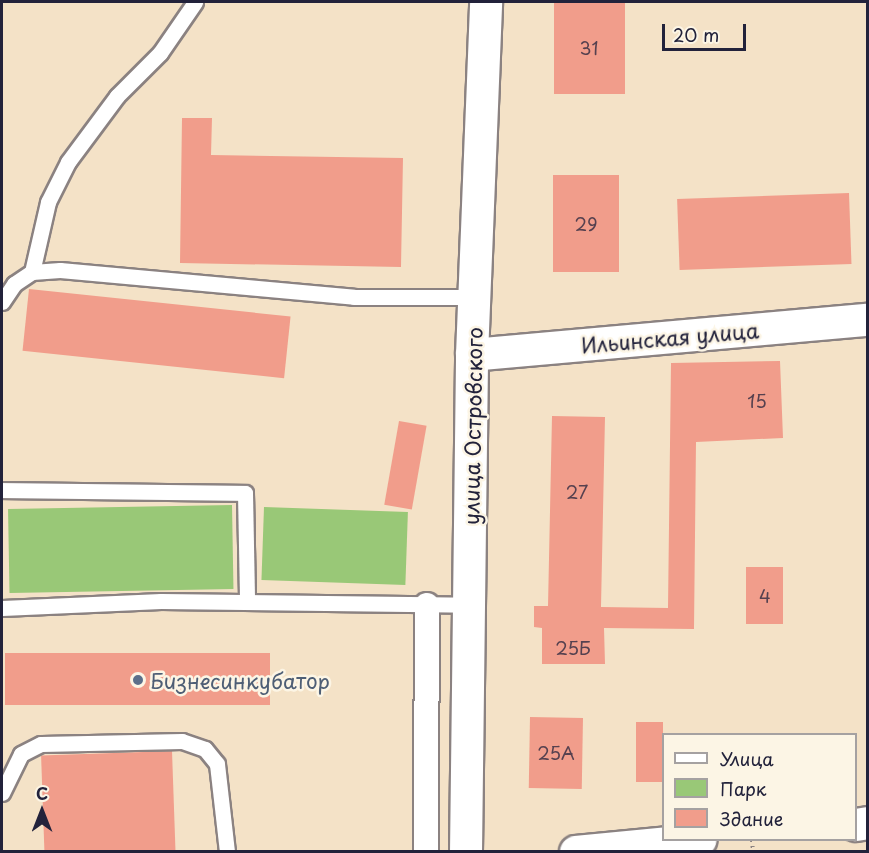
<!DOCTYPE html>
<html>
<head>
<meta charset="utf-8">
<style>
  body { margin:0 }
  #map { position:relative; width:869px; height:853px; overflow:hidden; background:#f4e2c7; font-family:"Playpen Sans",sans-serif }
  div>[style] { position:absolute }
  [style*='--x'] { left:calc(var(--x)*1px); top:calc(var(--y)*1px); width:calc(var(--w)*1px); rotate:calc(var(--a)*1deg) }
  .green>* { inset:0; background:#99c877; transform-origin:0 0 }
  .building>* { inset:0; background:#f19d8b; transform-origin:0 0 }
  .path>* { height:4px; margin-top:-2px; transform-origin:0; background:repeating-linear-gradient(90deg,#8b8281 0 1.5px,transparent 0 6px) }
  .roads { filter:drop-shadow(2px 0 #8b8281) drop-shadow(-2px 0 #8b8281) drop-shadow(0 2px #8b8281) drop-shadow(0 -2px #8b8281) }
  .service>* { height:15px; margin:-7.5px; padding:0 7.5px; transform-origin:7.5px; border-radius:7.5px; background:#fff }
  .pedestrian>* { height:24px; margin:-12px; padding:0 12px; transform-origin:12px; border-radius:12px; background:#fff }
  .minor>* { height:32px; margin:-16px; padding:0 16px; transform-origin:16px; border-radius:16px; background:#fff }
  .dots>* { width:16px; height:16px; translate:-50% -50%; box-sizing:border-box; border:3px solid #fcf5e5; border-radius:50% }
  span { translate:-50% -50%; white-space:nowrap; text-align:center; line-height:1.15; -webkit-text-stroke:5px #fcf5e5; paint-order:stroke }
  .number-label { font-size:18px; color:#56414f }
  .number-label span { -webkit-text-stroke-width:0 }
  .street-label { font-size:21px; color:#22223b }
  .service-label { font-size:21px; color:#4e5e75 }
  .left { translate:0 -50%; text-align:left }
  .frame { position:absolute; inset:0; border:3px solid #22223b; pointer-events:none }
  .legend { position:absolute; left:662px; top:733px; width:195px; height:108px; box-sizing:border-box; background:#fcf5e5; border:2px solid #a5a1a1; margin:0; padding:8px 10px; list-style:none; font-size:18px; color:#22223b }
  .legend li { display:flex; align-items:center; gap:12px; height:30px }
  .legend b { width:30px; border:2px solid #a5a1a1 }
  .north { position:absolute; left:12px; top:781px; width:60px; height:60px; -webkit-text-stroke:4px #fcf5e5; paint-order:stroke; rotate:0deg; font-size:16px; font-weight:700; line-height:24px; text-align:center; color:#22223b }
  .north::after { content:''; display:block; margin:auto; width:21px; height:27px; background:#22223b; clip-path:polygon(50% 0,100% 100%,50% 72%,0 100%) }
  .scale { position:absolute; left:662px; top:24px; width:84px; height:27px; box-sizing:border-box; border:3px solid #22223b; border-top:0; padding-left:8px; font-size:18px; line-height:21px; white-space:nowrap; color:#22223b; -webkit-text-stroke:4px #fcf5e5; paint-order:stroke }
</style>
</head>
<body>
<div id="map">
  <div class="green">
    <div style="left:232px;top:505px;width:84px;height:224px;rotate:89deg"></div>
    <div style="left:264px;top:507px;width:144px;height:73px;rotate:2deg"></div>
  </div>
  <div class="building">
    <div style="left:554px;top:2px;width:71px;height:92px"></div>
    <div style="clip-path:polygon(182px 118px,212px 118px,211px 155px,403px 158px,401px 267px,180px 263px)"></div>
    <div style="left:553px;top:175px;width:66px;height:97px"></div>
    <div style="left:849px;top:193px;width:71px;height:172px;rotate:88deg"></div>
    <div style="left:29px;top:289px;width:263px;height:62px;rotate:6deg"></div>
    <div style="clip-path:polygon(780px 361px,783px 438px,696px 442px,694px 629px,604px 628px,605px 664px,542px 664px,542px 628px,534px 627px,534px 606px,548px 606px,552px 416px,605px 417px,601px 607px,668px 608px,671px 363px)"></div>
    <div style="left:399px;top:421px;width:28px;height:85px;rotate:10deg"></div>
    <div style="left:746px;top:567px;width:37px;height:57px"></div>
    <div style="left:270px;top:653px;width:52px;height:265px;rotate:90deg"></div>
    <div style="left:530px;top:717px;width:53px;height:71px;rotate:1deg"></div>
    <div style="left:636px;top:722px;width:27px;height:60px"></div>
    <div style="left:172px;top:751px;width:101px;height:131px;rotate:88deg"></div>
  </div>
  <div class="path">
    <div style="--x:752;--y:840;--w:12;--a:85"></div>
  </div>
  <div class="roads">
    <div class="service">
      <div style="--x:32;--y:272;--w:72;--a:-77.1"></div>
      <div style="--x:48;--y:202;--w:45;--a:-63.4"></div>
      <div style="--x:68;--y:162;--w:82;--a:-53.4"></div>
      <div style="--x:117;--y:96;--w:61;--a:-45"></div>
      <div style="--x:160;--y:53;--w:62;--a:-55.5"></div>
      <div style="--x:2;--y:302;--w:22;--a:-56"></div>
      <div style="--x:14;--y:284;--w:22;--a:-34"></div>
      <div style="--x:32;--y:272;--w:28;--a:-4"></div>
      <div style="--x:60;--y:270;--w:295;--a:5.2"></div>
      <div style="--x:354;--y:297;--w:121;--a:0"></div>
      <div style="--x:2;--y:490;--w:243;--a:0.7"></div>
      <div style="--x:245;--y:493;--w:109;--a:88.9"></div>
      <div style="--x:2;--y:608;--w:159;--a:-2.5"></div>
      <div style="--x:161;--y:601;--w:309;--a:0.7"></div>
      <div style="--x:2;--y:793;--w:43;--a:-64"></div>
      <div style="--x:21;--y:754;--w:22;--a:-27"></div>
      <div style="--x:41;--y:744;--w:141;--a:-1.2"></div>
      <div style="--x:182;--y:741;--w:24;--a:19"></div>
      <div style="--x:205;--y:749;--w:19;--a:51"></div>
      <div style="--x:217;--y:764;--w:89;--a:83.5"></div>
    </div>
    <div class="pedestrian">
      <div style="--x:426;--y:852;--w:247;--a:-89.8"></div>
    </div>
    <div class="minor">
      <div style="--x:472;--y:355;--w:398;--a:-5.1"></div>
      <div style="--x:856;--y:825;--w:12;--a:-9"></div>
      <div style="--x:466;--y:852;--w:497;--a:-89.3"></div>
      <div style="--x:472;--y:355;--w:353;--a:-87.7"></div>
      <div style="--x:576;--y:852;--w:125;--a:-5.5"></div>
    </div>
  </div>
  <div class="dots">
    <div style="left:138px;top:680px;background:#5c6f8a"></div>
  </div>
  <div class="number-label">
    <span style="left:589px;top:48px">31</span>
    <span style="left:586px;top:224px">29</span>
    <span style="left:757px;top:401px">15</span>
    <span style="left:577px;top:492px">27</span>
    <span style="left:765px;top:596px">4</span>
    <span style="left:573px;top:648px">25Б</span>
    <span style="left:556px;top:753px">25А</span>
  </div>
  <div class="street-label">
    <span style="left:670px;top:337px;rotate:-5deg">Ильинская улица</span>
    <span style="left:472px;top:426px;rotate:-89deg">улица Островского</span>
  </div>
  <div class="service-label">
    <span class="left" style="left:150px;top:680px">Бизнесинкубатор</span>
  </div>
  <div class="frame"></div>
  <ul class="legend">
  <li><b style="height:8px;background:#fff"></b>Улица</li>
  <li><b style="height:16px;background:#99c877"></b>Парк</li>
  <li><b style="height:16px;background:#f19d8b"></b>Здание</li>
  </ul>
  <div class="north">С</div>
  <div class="scale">20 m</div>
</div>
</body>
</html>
